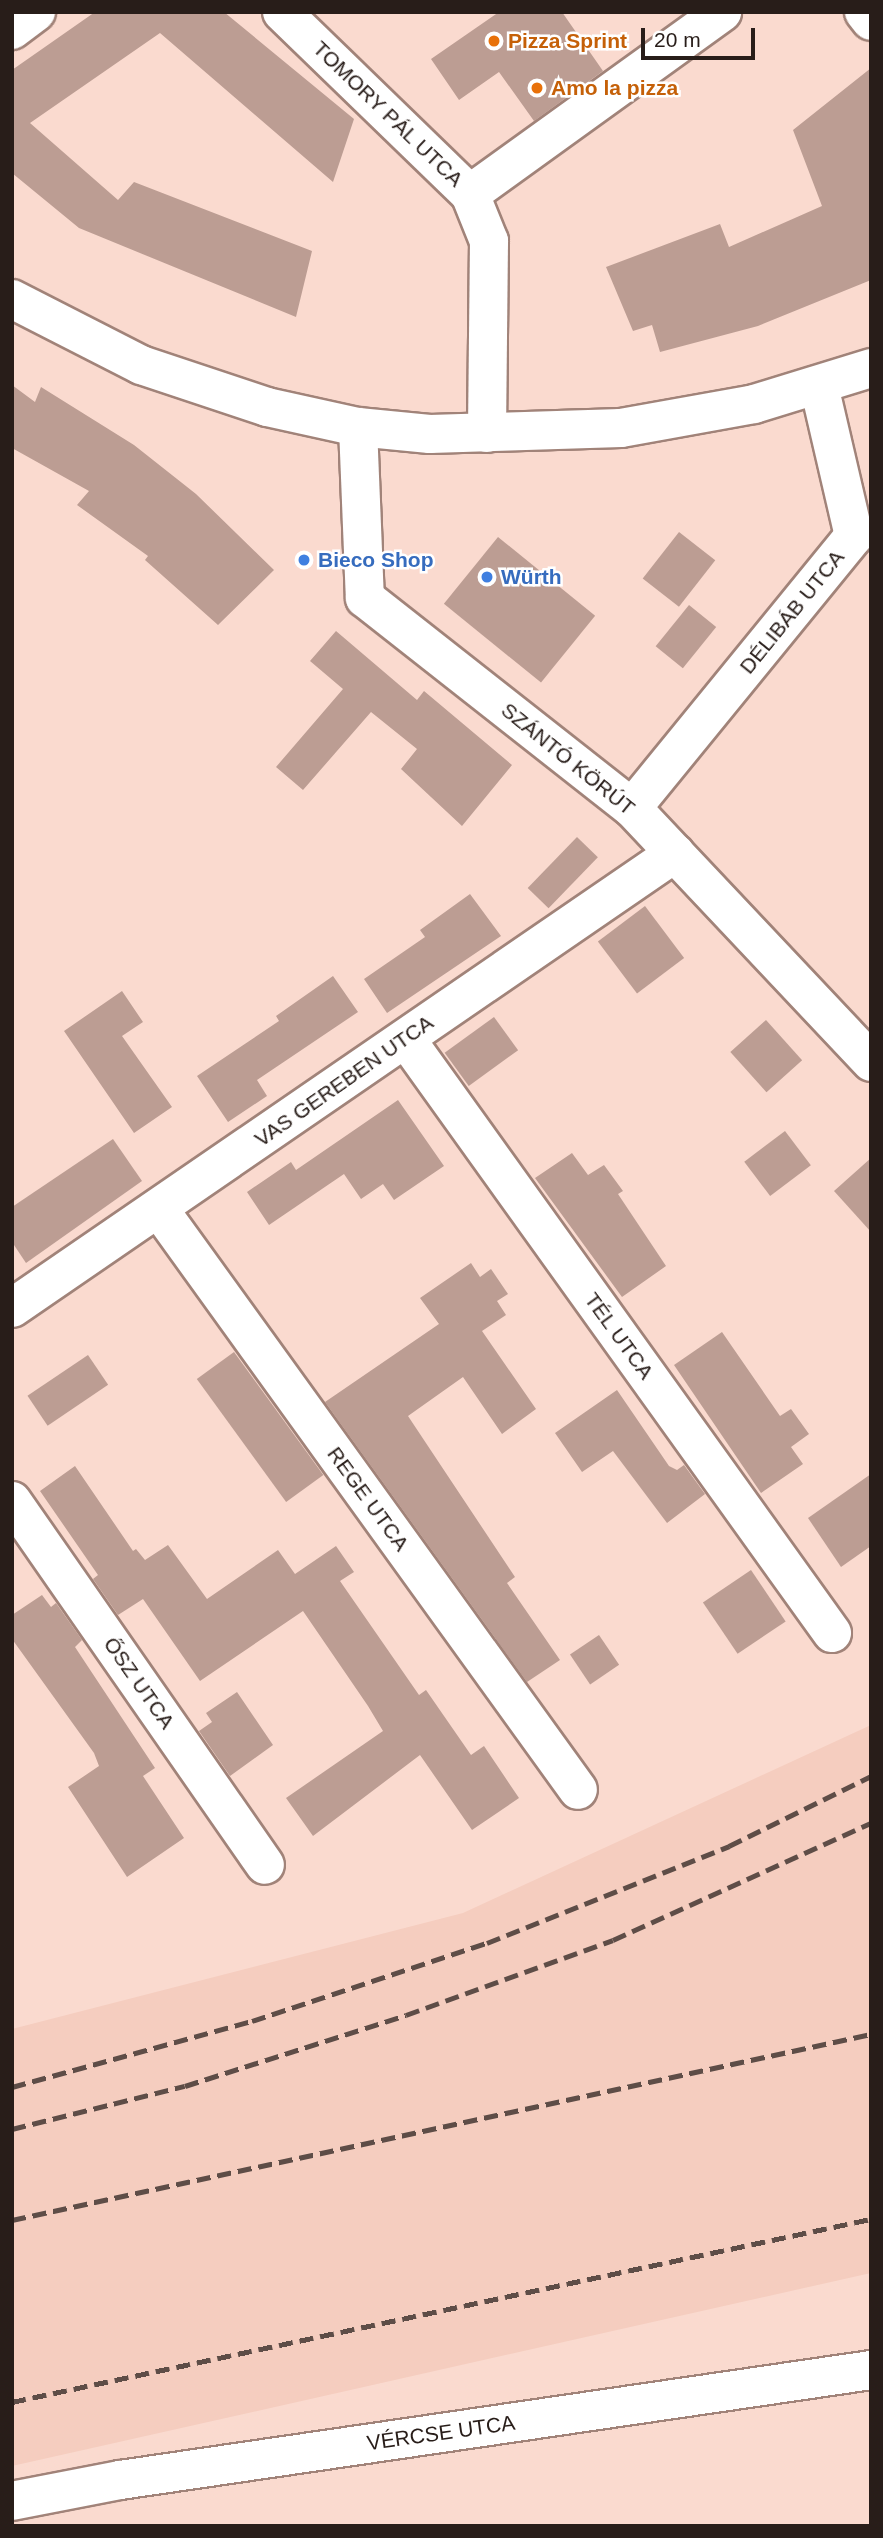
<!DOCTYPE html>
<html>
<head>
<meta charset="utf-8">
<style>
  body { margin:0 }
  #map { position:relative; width:883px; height:2538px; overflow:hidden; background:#fadacf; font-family:Arial,sans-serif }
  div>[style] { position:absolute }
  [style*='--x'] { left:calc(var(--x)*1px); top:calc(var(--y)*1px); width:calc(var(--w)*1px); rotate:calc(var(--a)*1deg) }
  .built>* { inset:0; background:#f5cdbf }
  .building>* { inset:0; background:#bc9d93; transform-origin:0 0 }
  .roads { filter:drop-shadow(2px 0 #a18379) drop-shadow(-2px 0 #a18379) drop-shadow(0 2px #a18379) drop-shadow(0 -2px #a18379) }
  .minor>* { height:38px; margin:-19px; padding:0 19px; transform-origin:19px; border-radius:19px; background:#fff }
  .rail>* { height:5px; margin-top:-2.5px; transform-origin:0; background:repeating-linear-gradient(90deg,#5e4d47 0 14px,transparent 0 21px) }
  .dots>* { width:19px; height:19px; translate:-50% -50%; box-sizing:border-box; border:4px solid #fff; border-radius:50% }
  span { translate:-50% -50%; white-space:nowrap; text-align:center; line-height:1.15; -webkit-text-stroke:5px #fff; paint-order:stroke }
  .food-label { font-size:21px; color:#c56008; font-weight:700 }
  .left { translate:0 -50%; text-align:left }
  .street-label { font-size:21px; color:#281d19 }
  .shop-label { font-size:21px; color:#366cbe; font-weight:700 }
  .frame { position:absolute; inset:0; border:14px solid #281d19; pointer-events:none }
  .scale { position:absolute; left:641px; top:28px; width:114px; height:32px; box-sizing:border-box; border:4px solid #281d19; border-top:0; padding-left:9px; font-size:21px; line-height:24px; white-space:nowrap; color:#281d19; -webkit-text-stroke:5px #fff; paint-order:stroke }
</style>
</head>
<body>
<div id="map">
  <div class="built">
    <div style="clip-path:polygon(871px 1725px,871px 2273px,12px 2466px,12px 2029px,463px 1913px)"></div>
  </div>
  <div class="building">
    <div style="clip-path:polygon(95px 12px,224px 12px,354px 119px,333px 182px,160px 33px,30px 123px,118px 200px,134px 182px,312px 251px,296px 317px,79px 228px,12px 173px,12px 70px)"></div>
    <div style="clip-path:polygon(499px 12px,562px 12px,603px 71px,534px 121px,499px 72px,459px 100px,431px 59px)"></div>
    <div style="clip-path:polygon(871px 68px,871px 280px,758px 326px,660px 352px,652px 325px,633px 331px,606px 267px,720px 224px,729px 247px,822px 206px,793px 130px)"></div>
    <div style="clip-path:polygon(12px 385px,35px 402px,41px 387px,134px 445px,196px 494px,274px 570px,218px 625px,145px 560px,148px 556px,77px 505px,89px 491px,12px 448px)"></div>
    <div style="left:679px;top:532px;width:46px;height:59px;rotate:38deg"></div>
    <div style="left:498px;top:537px;width:125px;height:86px;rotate:39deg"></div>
    <div style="left:689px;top:605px;width:35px;height:53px;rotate:39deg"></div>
    <div style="clip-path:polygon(336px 631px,417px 700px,424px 691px,512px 765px,462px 826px,401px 769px,417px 749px,371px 712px,303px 790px,276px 767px,343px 689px,310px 661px)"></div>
    <div style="left:577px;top:837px;width:29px;height:71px;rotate:44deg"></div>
    <div style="clip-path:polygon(470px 894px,501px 936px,387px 1013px,364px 979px,425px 937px,420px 930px)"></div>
    <div style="left:645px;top:906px;width:65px;height:59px;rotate:53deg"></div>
    <div style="clip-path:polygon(333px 976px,358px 1012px,257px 1080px,267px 1096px,228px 1122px,197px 1076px,279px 1021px,276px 1016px)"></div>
    <div style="clip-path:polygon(122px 991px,143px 1022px,122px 1036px,172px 1107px,134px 1133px,64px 1031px)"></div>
    <div style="left:494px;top:1017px;width:41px;height:61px;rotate:54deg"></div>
    <div style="left:766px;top:1020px;width:54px;height:48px;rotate:48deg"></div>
    <div style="clip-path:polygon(398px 1100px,444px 1166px,394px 1200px,383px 1184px,361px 1199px,344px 1174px,269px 1225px,247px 1192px,291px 1162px,296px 1170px)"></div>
    <div style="left:785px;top:1131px;width:43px;height:51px;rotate:53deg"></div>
    <div style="clip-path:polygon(113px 1139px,142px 1181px,26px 1263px,12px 1242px,12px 1207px)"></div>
    <div style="clip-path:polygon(572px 1153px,588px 1175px,604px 1165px,623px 1191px,618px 1194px,666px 1266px,622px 1297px,535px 1178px)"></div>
    <div style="clip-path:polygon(871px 1158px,871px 1232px,834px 1191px)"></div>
    <div style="clip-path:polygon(471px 1263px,480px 1277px,491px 1269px,508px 1294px,497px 1301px,506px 1315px,482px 1331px,536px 1409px,502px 1434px,463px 1377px,408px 1416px,515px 1577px,507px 1583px,560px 1660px,527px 1682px,325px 1402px,439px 1324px,420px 1298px)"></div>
    <div style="clip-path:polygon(722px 1332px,780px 1416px,791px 1409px,809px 1434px,791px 1447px,803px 1464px,761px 1493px,674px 1365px)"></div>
    <div style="left:234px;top:1352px;width:152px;height:46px;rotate:54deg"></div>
    <div style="left:88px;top:1355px;width:36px;height:73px;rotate:56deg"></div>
    <div style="clip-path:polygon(617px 1390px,669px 1466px,677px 1470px,684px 1465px,705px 1494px,667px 1523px,613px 1451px,582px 1472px,555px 1433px)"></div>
    <div style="clip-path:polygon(75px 1466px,133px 1551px,136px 1549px,145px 1560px,168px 1545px,207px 1599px,278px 1550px,295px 1574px,336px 1546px,354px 1572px,340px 1581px,419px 1695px,426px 1690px,471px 1755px,484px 1746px,519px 1798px,472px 1830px,420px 1755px,313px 1836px,286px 1798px,383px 1731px,368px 1706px,303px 1611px,200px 1681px,143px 1599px,118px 1615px,93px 1579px,98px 1575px,40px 1491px)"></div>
    <div style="clip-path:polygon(871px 1474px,871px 1546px,841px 1567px,808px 1518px)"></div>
    <div style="left:751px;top:1570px;width:62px;height:58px;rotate:56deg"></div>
    <div style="clip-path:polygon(42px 1595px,51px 1607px,56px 1603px,82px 1640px,75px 1647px,155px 1768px,143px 1776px,184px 1838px,127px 1877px,68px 1787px,99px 1766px,94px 1753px,12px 1639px,12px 1615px)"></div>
    <div style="left:599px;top:1635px;width:36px;height:35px;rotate:56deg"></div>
    <div style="clip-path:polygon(237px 1692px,273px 1745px,230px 1776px,199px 1731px,212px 1722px,206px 1713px)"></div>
  </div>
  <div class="roads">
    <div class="minor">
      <div style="--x:282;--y:12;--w:262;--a:44.1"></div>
      <div style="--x:470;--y:194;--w:51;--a:68"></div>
      <div style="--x:489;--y:241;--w:192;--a:90.6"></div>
      <div style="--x:864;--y:12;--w:11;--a:52"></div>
      <div style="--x:12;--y:30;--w:30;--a:-37"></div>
      <div style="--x:470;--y:194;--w:311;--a:-35.8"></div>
      <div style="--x:12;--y:299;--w:145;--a:27.1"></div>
      <div style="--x:141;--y:365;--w:133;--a:18.4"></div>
      <div style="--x:267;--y:407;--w:93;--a:12.4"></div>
      <div style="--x:358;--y:427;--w:72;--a:5.6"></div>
      <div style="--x:430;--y:434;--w:191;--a:-1.8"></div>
      <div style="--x:621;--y:428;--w:135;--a:-10.2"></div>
      <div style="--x:754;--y:404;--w:122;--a:-17.1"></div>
      <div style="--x:358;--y:427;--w:171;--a:87.7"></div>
      <div style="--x:365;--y:598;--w:340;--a:38.2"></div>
      <div style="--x:632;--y:808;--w:349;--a:46.7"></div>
      <div style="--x:632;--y:808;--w:351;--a:-50.8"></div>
      <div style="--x:854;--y:536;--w:155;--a:-103.1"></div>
      <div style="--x:406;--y:1039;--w:731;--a:54.35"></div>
      <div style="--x:159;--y:1209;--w:716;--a:54.2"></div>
      <div style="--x:12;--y:1308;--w:804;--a:-34.46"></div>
      <div style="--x:12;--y:1501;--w:443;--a:55.2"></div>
      <div style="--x:12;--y:2501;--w:110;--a:-11"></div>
      <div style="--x:120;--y:2480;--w:759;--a:-8.33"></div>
    </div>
  </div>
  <div class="rail">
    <div style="--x:12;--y:2087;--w:249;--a:-15.4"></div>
    <div style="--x:252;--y:2021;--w:248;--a:-18.4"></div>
    <div style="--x:487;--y:1943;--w:261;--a:-21.8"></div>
    <div style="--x:729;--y:1846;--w:158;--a:-26.2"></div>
    <div style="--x:12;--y:2129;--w:178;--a:-14"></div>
    <div style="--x:185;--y:2086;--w:232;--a:-17.8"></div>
    <div style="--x:406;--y:2015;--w:220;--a:-19.9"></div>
    <div style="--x:613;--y:1940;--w:283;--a:-24.4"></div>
    <div style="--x:12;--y:2220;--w:879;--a:-12.22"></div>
    <div style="--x:12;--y:2402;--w:878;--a:-12.03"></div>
  </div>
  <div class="dots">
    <div style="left:494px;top:41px;background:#e8710a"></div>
    <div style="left:537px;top:88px;background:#e8710a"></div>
    <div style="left:304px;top:560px;background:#3f7fe0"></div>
    <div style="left:487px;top:577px;background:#3f7fe0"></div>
  </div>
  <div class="food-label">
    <span class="left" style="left:508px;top:41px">Pizza Sprint</span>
    <span class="left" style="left:551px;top:88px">Amo la pizza</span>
  </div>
  <div class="street-label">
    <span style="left:388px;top:114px;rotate:44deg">TOMORY PÁL UTCA</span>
    <span style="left:792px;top:612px;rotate:-51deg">DÉLIBÁB UTCA</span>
    <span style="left:568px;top:759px;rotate:39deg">SZÁNTÓ KÖRÚT</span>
    <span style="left:344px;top:1081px;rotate:-35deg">VAS GEREBEN UTCA</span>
    <span style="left:619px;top:1336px;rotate:54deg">TÉL UTCA</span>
    <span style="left:368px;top:1499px;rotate:54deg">REGE UTCA</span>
    <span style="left:139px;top:1683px;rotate:55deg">ŐSZ UTCA</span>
    <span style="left:441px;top:2433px;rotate:-8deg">VÉRCSE UTCA</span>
  </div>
  <div class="shop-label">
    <span class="left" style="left:318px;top:560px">Bieco Shop</span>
    <span class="left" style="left:501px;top:577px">Würth</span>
  </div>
  <div class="frame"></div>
  <div class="scale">20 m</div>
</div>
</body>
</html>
